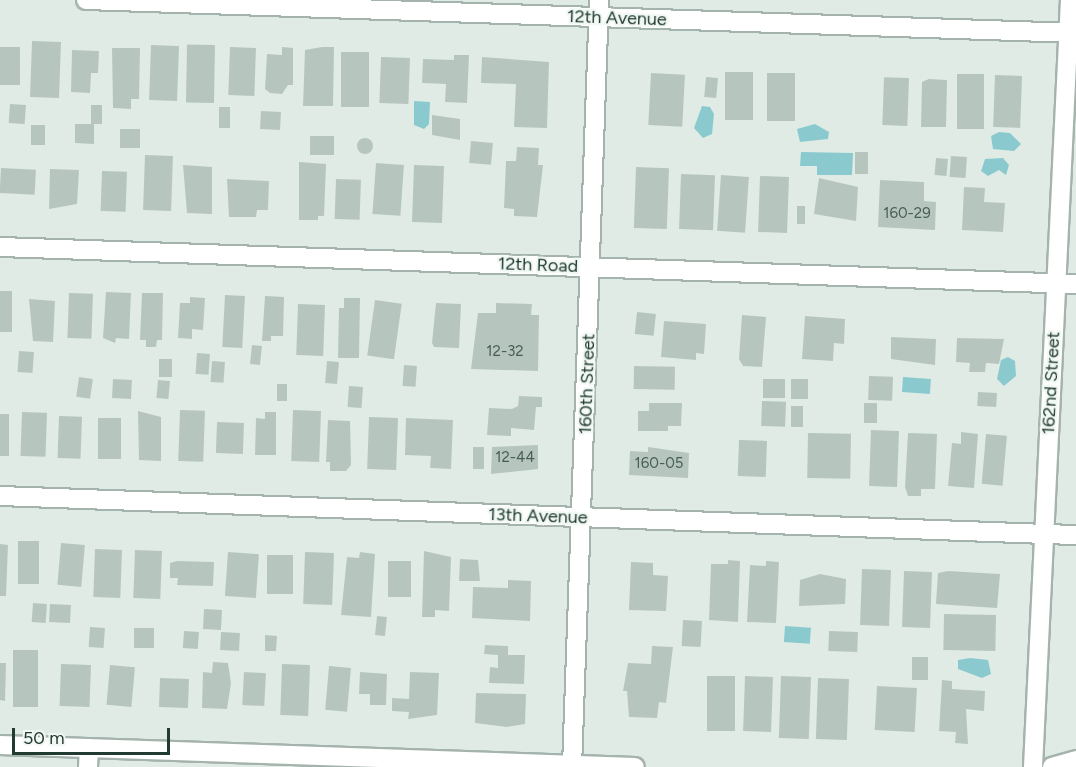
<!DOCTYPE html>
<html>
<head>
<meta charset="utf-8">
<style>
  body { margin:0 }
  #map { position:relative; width:1076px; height:767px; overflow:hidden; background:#e1ebe6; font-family:Figtree,sans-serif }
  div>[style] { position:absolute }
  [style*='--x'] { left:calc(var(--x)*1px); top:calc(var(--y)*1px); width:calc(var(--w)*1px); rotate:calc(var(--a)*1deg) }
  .water>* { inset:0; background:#8acacf; transform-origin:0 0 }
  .building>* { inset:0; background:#b6c6be; transform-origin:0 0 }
  .round { border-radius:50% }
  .roads { filter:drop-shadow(2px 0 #a4b3ac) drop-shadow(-2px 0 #a4b3ac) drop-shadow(0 2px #a4b3ac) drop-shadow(0 -2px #a4b3ac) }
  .minor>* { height:18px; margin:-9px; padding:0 9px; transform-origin:9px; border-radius:9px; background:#fff }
  .tertiary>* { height:18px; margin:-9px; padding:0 9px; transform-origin:9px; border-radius:9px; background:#fff }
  span { translate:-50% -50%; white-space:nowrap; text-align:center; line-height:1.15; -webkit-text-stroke:4.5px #f1f8f4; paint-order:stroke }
  .number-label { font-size:15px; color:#475e55 }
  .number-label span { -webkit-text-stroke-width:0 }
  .street-label { font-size:18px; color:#223b32 }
  .scale { position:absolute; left:12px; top:728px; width:158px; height:27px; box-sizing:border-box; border:3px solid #223b32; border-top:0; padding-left:8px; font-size:18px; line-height:21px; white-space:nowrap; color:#223b32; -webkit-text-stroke:4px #f1f8f4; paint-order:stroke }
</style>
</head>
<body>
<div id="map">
  <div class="water">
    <div style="clip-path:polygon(414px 101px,430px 102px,429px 124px,424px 129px,414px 125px)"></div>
    <div style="clip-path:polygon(702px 106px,710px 107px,714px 114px,712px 134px,703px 138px,694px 128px)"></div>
    <div style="clip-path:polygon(815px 124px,829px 132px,828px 139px,800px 142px,797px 129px)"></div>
    <div style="clip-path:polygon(999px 132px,1010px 133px,1021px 144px,1014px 151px,993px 149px,991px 136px)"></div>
    <div style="clip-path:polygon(801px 152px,853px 153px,852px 175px,817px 175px,817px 166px,800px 166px)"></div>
    <div style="clip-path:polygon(1003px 158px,1009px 165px,1006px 175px,999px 170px,988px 176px,981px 171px,985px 159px)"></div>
    <div style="clip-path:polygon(1008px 357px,1015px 361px,1016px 376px,1004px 386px,997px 379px,1001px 360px)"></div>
    <div style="left:903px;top:377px;width:28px;height:15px;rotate:4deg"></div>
    <div style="left:785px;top:626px;width:26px;height:16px;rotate:4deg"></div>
    <div style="clip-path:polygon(970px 658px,988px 660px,991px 674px,982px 678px,958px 669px,958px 660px)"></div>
  </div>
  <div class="building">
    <div style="left:32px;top:41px;width:29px;height:56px;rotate:2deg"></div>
    <div style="left:151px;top:45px;width:28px;height:55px;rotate:2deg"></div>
    <div style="left:215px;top:45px;width:58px;height:28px;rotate:91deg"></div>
    <div style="left:0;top:47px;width:20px;height:38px"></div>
    <div style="left:230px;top:47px;width:26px;height:48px;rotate:2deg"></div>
    <div style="clip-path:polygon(282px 47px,293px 48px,293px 85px,288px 85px,282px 94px,270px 93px,265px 89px,267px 54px,282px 55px)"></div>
    <div style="clip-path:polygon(322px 47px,334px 47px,333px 106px,303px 106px,305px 50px)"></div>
    <div style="clip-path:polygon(112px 48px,140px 48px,139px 99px,131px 99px,131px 109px,113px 108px)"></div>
    <div style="clip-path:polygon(72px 50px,99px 51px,98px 73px,91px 73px,90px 93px,71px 92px)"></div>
    <div style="left:341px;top:52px;width:28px;height:55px"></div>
    <div style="clip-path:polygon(454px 55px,469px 55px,467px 103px,445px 102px,446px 84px,422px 83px,423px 59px,454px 60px)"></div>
    <div style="left:381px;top:57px;width:29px;height:46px;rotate:2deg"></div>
    <div style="clip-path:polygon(482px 57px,549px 62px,547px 128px,514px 127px,516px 84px,481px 83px)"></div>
    <div style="left:725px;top:72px;width:28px;height:48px"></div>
    <div style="left:651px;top:73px;width:34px;height:52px;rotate:3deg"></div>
    <div style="left:767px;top:73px;width:28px;height:48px"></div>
    <div style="left:957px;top:74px;width:27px;height:55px"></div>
    <div style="left:995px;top:75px;width:27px;height:52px;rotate:2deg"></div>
    <div style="left:706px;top:77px;width:12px;height:20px;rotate:5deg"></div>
    <div style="left:909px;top:78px;width:48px;height:25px;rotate:92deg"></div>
    <div style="clip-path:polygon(929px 79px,947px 80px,946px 127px,921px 127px,922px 82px)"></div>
    <div style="left:10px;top:104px;width:16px;height:19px;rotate:4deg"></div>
    <div style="clip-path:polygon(91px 105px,102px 105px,102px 124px,94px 124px,94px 144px,75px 143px,75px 124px,91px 124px)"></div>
    <div style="left:219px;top:107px;width:11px;height:21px"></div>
    <div style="left:261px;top:111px;width:20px;height:18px;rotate:3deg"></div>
    <div style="clip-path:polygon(432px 115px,460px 119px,460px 140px,432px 135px)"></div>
    <div style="left:31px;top:125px;width:14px;height:20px"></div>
    <div style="left:120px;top:129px;width:20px;height:19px"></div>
    <div style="left:310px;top:136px;width:24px;height:19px"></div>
    <div class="round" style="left:357px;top:138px;width:16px;height:16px"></div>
    <div style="left:471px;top:141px;width:22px;height:22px;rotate:5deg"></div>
    <div style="clip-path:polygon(517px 147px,539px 148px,538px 165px,543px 165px,537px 217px,514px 216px,514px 209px,504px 208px,506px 161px,516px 161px)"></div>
    <div style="left:855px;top:152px;width:13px;height:22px"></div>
    <div style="left:145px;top:155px;width:28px;height:55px;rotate:2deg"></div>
    <div style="left:951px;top:156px;width:16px;height:21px;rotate:4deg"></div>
    <div style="left:936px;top:158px;width:12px;height:17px;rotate:5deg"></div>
    <div style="clip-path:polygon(299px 162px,326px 164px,324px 216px,318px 216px,318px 220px,299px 220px)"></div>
    <div style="left:376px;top:163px;width:28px;height:51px;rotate:4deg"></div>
    <div style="clip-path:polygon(183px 165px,212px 167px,212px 214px,187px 213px)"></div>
    <div style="left:414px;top:165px;width:30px;height:57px;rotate:2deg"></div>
    <div style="left:636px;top:167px;width:33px;height:61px;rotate:2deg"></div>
    <div style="left:1px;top:168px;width:35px;height:25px;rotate:3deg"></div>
    <div style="clip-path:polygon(50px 169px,79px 170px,77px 204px,49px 209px)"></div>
    <div style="left:102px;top:171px;width:25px;height:40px;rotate:2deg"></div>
    <div style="left:681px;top:174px;width:34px;height:55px;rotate:2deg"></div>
    <div style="left:721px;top:175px;width:28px;height:56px;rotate:4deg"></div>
    <div style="left:760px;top:176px;width:29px;height:56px;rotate:2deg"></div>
    <div style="clip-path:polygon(819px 178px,858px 187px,856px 221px,814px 214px)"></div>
    <div style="clip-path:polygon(227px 179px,269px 181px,268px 210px,257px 210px,256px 217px,229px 217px)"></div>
    <div style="left:336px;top:179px;width:25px;height:40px;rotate:2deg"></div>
    <div style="clip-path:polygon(880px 180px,924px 182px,924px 201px,936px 202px,935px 230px,878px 227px)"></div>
    <div style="clip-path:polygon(964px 187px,985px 188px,984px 202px,1005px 203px,1003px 232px,962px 230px)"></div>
    <div style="left:797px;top:206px;width:8px;height:18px"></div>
    <div style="left:0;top:291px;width:12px;height:41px"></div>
    <div style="clip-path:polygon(106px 292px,131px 293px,129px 339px,116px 338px,115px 343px,103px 338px)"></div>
    <div style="left:69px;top:293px;width:24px;height:45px;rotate:2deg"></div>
    <div style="clip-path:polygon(142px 293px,163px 293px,162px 340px,157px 340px,156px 347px,146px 347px,146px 340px,140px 340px)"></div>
    <div style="left:225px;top:295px;width:20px;height:52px;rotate:3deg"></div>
    <div style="clip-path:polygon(265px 296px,284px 297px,283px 336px,271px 336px,271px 341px,262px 341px)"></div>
    <div style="clip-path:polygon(190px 297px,205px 298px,203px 330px,192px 329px,192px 339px,178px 338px,180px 303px,190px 303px)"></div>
    <div style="clip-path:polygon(344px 298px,360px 298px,359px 358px,338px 358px,339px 308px,344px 308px)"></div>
    <div style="clip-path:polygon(29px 299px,55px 301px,53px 342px,33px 341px)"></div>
    <div style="left:375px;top:300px;width:27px;height:56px;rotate:8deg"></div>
    <div style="clip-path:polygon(436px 303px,461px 304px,459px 348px,434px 347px,432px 343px)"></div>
    <div style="clip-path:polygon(496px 303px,532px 304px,531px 315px,539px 315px,538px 371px,471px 369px,478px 313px,496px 313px)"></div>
    <div style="left:298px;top:304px;width:27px;height:51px;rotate:2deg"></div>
    <div style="left:637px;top:312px;width:19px;height:22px;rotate:6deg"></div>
    <div style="clip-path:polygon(742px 315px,766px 317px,762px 367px,743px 366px,739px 359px)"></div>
    <div style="clip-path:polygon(805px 316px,845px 319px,844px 344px,834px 343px,833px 361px,802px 359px)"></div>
    <div style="clip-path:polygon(664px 321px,706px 324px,704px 354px,696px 353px,696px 360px,661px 357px)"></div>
    <div style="clip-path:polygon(891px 337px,936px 339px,935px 365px,891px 359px)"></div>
    <div style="clip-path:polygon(957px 338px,1004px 339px,999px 364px,986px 363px,985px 372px,969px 372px,970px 363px,956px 362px)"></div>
    <div style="left:252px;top:345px;width:10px;height:19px;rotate:6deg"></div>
    <div style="left:19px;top:351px;width:15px;height:21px;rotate:4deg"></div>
    <div style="left:197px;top:353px;width:13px;height:21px;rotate:4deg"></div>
    <div style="left:159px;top:359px;width:13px;height:18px"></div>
    <div style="left:212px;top:361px;width:13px;height:21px;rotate:4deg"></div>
    <div style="left:327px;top:361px;width:12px;height:22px;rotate:5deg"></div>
    <div style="left:404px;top:365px;width:13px;height:21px;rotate:4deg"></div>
    <div style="left:634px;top:366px;width:41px;height:23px;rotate:1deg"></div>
    <div style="left:869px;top:376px;width:24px;height:24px;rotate:2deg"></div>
    <div style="left:79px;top:377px;width:14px;height:20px;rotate:8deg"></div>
    <div style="left:113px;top:379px;width:19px;height:19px;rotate:3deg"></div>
    <div style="left:763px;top:379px;width:22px;height:19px"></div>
    <div style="left:791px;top:379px;width:17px;height:20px"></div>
    <div style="left:158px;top:380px;width:12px;height:18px;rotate:5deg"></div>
    <div style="left:277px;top:384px;width:10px;height:17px"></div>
    <div style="left:349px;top:386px;width:14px;height:21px;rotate:4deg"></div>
    <div style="left:978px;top:392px;width:19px;height:14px;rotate:3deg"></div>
    <div style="clip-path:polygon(519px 396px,542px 397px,542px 407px,536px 407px,534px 430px,511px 428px,511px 436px,487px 435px,489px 408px,512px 409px,518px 406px)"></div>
    <div style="left:762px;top:401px;width:24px;height:25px;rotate:2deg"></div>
    <div style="clip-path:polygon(649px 403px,682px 403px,681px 426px,668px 426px,668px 431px,638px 431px,638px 411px,649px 411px)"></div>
    <div style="left:864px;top:403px;width:13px;height:20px"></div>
    <div style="left:791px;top:406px;width:12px;height:21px"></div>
    <div style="left:180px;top:410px;width:25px;height:51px;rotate:2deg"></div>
    <div style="left:293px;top:410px;width:28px;height:51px;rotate:2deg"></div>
    <div style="clip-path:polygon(138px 411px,161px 417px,161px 461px,139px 460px)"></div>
    <div style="left:22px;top:412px;width:25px;height:44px;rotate:2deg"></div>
    <div style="clip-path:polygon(265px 412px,276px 412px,276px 455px,255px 455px,256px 418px,265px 419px)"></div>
    <div style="left:0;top:414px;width:9px;height:42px"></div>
    <div style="left:59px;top:416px;width:23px;height:42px;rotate:2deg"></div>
    <div style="left:369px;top:417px;width:29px;height:52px;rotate:2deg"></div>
    <div style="left:98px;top:418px;width:23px;height:41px"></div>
    <div style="clip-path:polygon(406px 418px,453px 420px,451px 469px,430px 468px,431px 456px,405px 455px)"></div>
    <div style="clip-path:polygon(328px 420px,350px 421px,351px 465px,346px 471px,330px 471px,330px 462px,326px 462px)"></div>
    <div style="left:217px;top:422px;width:27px;height:31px;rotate:2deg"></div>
    <div style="left:871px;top:430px;width:28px;height:56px;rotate:2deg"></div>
    <div style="clip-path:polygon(961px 432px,978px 434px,974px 488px,948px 486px,952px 443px,961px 444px)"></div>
    <div style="left:808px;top:433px;width:43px;height:45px;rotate:1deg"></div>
    <div style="clip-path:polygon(908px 433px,937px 434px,935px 489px,921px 489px,921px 496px,908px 496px,905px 487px)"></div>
    <div style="left:986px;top:434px;width:21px;height:50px;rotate:5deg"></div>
    <div style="left:739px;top:440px;width:28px;height:36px;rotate:2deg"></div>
    <div style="clip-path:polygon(538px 445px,538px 469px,491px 474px,492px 447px)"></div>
    <div style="left:473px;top:447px;width:11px;height:22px"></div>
    <div style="clip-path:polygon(648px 447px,689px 453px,688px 478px,629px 475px,630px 451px,648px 452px)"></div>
    <div style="left:18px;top:541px;width:21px;height:43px"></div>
    <div style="left:61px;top:543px;width:24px;height:42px;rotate:5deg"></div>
    <div style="clip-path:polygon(0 544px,8px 545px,6px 596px,0 596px)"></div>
    <div style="left:95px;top:549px;width:27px;height:48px;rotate:2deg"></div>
    <div style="left:135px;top:550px;width:27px;height:48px;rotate:2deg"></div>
    <div style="clip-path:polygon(424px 551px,451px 557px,449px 611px,435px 610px,435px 617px,422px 617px)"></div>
    <div style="left:228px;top:552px;width:31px;height:44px;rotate:4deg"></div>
    <div style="left:305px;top:552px;width:29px;height:52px;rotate:2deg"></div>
    <div style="clip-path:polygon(360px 552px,375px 554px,371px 617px,341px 615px,347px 557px,359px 558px)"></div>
    <div style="left:267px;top:555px;width:26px;height:39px"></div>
    <div style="clip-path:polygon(460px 559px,478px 560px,480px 581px,459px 581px)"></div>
    <div style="clip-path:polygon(728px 560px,740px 561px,738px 622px,709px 620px,711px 564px,728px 564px)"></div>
    <div style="clip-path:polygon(177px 561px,214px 562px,213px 586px,177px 585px,178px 578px,170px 578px,170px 563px)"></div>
    <div style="left:388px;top:561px;width:23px;height:36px"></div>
    <div style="clip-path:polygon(766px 561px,779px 562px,776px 623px,747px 622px,750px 565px,766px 566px)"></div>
    <div style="clip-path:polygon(631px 562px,653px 563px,653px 575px,668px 576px,666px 611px,629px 610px)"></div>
    <div style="left:862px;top:569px;width:29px;height:56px;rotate:2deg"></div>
    <div style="left:904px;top:571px;width:28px;height:56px;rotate:2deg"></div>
    <div style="clip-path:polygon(948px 571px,1000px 574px,997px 608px,936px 604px,938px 573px)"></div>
    <div style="clip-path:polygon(820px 574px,846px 579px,845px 604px,799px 606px,800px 580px)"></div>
    <div style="clip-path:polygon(508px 580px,531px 581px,530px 621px,472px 618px,473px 587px,508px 588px)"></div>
    <div style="left:33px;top:603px;width:14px;height:19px;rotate:4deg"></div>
    <div style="left:50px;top:604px;width:21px;height:18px;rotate:3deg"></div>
    <div style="left:204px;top:609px;width:18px;height:20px;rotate:3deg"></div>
    <div style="left:944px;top:614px;width:52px;height:36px;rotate:1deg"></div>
    <div style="left:377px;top:616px;width:10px;height:19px;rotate:6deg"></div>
    <div style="left:683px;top:620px;width:19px;height:26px;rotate:3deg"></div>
    <div style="left:90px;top:627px;width:15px;height:20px;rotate:4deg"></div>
    <div style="left:134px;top:628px;width:20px;height:20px"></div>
    <div style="left:184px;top:631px;width:15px;height:17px;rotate:4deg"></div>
    <div style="left:829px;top:631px;width:29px;height:20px;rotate:2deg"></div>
    <div style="left:221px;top:632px;width:19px;height:18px;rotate:3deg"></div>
    <div style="clip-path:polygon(265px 635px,277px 636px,276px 651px,265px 651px)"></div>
    <div style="clip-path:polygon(485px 645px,508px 646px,508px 655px,525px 655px,524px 684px,489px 683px,490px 667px,498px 668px,498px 655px,484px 654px)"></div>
    <div style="clip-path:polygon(652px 646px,673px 647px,666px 703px,659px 702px,657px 718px,629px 717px,627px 691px,623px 691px,628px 663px,651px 664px)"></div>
    <div style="left:13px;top:650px;width:25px;height:57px"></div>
    <div style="left:912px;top:657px;width:16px;height:23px"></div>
    <div style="clip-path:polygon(213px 662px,228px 663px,231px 683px,227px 709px,202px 708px,203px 672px,212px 673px)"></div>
    <div style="clip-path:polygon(0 663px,6px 663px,5px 701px,0 700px)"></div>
    <div style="left:61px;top:664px;width:30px;height:42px;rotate:2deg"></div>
    <div style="left:282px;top:664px;width:28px;height:51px;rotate:2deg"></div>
    <div style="left:110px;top:665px;width:25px;height:40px;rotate:5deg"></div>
    <div style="left:329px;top:666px;width:22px;height:44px;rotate:5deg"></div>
    <div style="left:244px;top:672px;width:22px;height:33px;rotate:3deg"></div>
    <div style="clip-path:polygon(360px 672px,387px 674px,386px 705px,370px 705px,370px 694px,359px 694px)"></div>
    <div style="clip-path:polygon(410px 672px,439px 673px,437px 715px,408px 719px,409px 712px,392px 711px,392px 698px,409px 699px)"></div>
    <div style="left:707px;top:676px;width:28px;height:55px"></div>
    <div style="left:745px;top:676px;width:28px;height:55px;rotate:2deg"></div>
    <div style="left:781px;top:676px;width:30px;height:62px;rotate:2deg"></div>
    <div style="left:160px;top:678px;width:29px;height:29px;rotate:2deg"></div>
    <div style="left:818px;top:678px;width:31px;height:61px;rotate:2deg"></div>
    <div style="clip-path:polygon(942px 680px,952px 681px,952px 689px,985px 691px,984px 711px,966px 709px,968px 744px,955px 743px,956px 732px,939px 731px)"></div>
    <div style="left:877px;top:686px;width:40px;height:44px;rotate:3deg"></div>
    <div style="clip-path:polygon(476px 693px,526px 694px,525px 724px,507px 727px,475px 723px)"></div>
  </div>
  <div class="roads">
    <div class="minor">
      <div style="--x:86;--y:0;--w:991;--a:1.91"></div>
      <div style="--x:0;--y:247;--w:1077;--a:1.97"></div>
      <div style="--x:0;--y:496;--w:1077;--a:2.08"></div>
      <div style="--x:0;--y:745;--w:635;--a:1.98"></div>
      <div style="--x:88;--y:767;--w:19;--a:-87"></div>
      <div style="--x:1033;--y:767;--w:768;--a:-87.24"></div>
      <div style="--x:1052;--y:767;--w:25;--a:-16"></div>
    </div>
    <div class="tertiary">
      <div style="--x:572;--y:767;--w:767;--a:-87.98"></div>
    </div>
  </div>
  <div class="number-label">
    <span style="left:907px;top:214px">160-29</span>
    <span style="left:505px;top:352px">12-32</span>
    <span style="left:515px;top:458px">12-44</span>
    <span style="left:659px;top:464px">160-05</span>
  </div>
  <div class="street-label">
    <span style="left:617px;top:18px;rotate:2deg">12th Avenue</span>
    <span style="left:538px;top:265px;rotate:2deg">12th Road</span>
    <span style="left:1051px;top:383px;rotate:-87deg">162nd Street</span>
    <span style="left:587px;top:384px;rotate:-88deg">160th Street</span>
    <span style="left:538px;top:516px;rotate:2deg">13th Avenue</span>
  </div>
  <div class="scale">50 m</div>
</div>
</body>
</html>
